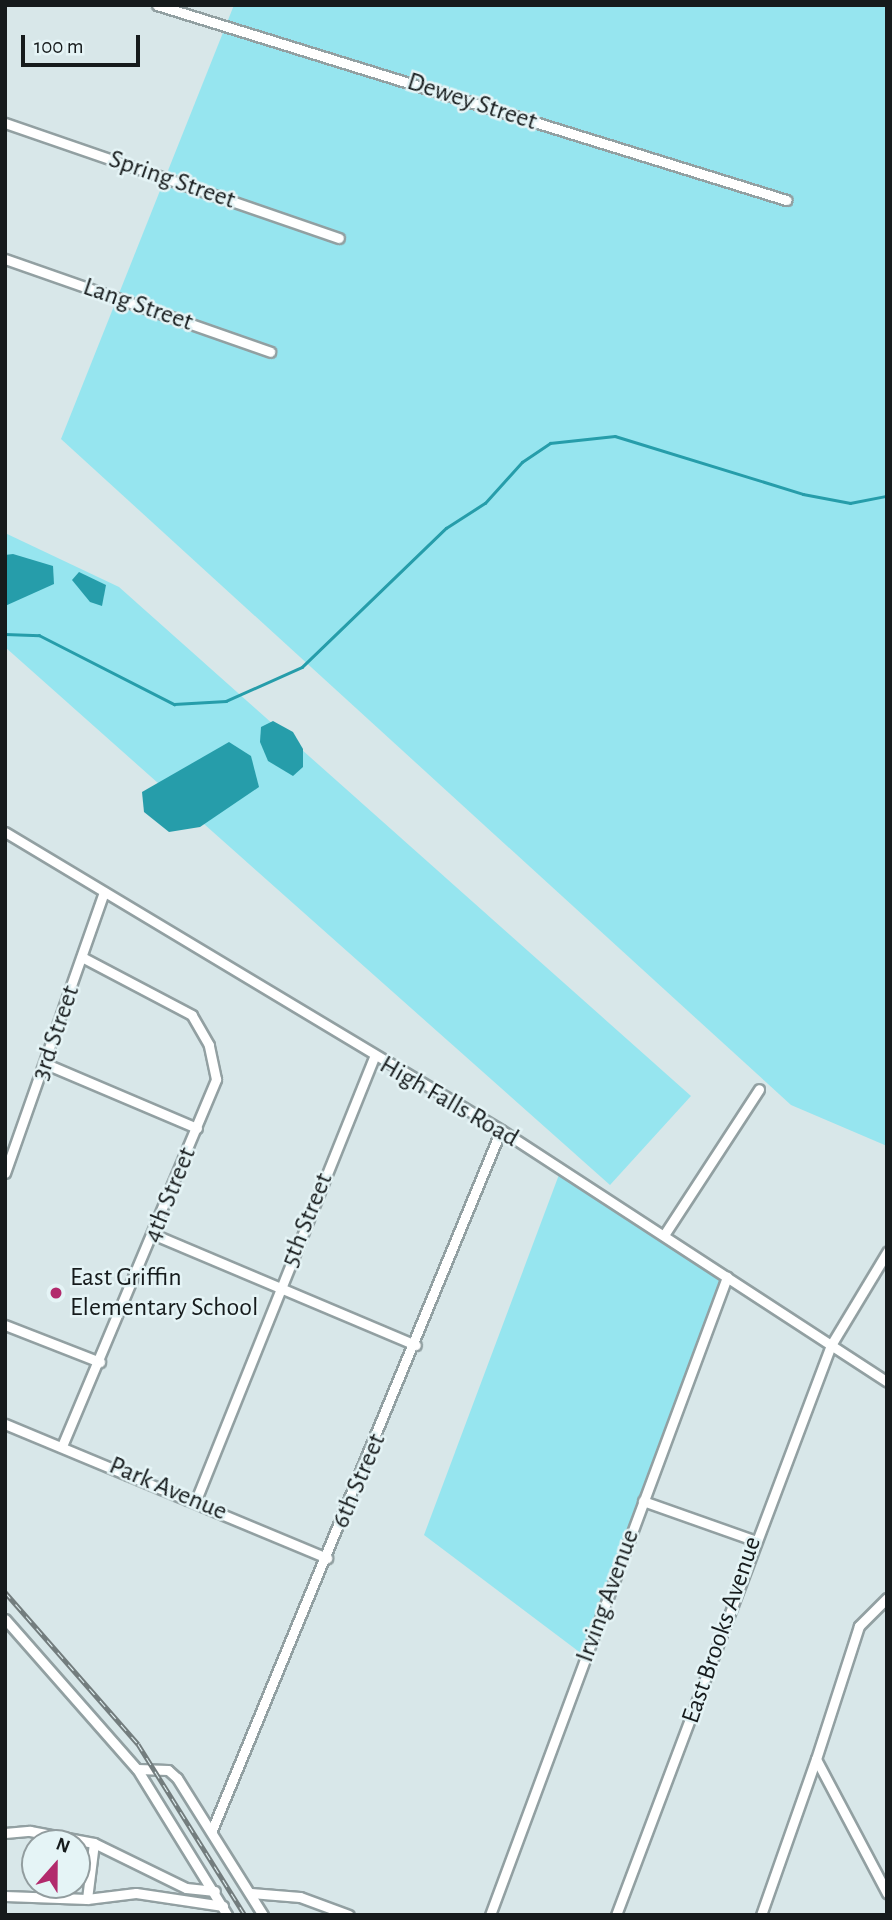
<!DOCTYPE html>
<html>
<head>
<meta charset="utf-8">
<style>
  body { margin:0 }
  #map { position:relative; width:892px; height:1920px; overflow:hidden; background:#d8e7e9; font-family:"Alegreya Sans",sans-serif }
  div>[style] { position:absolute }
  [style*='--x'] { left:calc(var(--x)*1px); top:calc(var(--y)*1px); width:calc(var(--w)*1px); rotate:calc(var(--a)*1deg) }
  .green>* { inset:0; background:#96e5ef }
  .water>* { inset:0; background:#269daa }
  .stream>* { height:2.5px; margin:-1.25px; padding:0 1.25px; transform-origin:1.25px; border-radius:1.25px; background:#269daa }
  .roads { filter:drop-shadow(2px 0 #92a0a2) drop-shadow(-2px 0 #92a0a2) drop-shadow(0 2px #92a0a2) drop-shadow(0 -2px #92a0a2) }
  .minor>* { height:9px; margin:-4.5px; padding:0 4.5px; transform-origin:4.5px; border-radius:4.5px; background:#fff }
  .rail>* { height:5px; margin-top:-2.5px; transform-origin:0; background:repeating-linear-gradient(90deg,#e5f4f6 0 8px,#737d7e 0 16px); box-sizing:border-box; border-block:2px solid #737d7e }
  .dots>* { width:19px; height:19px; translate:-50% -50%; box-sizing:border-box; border:4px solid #e5f4f6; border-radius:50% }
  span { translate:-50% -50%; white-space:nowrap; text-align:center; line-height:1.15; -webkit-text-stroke:5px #e5f4f6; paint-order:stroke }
  .street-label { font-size:26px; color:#161b1c }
  .poi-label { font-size:26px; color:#161b1c }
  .left { translate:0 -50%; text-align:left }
  .frame { position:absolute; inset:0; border:7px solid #161b1c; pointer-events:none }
  .north { position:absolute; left:21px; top:1829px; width:70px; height:70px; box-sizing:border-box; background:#e5f4f6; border:2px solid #929d9f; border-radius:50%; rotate:21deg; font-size:19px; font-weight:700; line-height:28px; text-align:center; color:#161b1c }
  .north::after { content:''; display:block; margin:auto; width:24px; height:32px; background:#b22a6c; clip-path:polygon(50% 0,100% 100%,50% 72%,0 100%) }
  .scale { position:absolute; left:21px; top:35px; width:119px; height:32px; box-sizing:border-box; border:4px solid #161b1c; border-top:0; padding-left:9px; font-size:21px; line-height:24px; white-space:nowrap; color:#161b1c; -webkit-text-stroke:5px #e5f4f6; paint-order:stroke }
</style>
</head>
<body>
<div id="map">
  <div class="green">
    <div style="clip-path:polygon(234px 5px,887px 5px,887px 1146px,791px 1105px,61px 439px)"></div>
    <div style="clip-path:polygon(5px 533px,119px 587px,691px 1096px,610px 1185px,5px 647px)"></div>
    <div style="clip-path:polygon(560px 1172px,725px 1279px,586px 1657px,424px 1535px)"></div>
  </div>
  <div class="water">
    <div style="clip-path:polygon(13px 554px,53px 566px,54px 584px,5px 606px,5px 555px)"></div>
    <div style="clip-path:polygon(79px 572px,106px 585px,102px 606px,90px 602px,72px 580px)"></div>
    <div style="clip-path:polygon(273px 721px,293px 732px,303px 749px,303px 767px,293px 776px,268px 761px,260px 742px,261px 727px)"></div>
    <div style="clip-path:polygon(229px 742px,251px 756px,259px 787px,200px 827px,169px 832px,144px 812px,142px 792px)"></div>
  </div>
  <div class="stream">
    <div style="--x:5;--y:634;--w:34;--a:2"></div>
    <div style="--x:39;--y:635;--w:152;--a:27.1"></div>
    <div style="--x:174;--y:704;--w:52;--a:-3.3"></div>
    <div style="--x:226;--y:701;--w:83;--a:-24.1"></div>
    <div style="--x:302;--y:667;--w:200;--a:-44"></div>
    <div style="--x:446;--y:528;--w:46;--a:-32.7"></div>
    <div style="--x:485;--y:503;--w:55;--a:-47.9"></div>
    <div style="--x:522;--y:462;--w:34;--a:-34"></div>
    <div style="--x:550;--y:443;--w:65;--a:-6.1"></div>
    <div style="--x:615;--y:436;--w:197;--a:17.1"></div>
    <div style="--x:803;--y:494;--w:48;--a:10.8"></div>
    <div style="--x:850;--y:503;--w:38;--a:-11"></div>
  </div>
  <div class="roads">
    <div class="minor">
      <div style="--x:157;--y:5;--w:659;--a:17.22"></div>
      <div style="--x:5;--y:123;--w:353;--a:19"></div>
      <div style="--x:5;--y:259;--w:281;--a:19.3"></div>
      <div style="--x:5;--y:832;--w:579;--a:31"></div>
      <div style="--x:501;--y:1130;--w:461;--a:33.1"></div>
      <div style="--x:46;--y:1064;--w:164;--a:23"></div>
      <div style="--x:5;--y:1173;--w:298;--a:-70.6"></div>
      <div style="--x:155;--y:1235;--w:283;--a:22.9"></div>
      <div style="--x:664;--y:1235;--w:174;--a:-56.9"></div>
      <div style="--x:5;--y:1325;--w:102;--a:21.3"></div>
      <div style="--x:5;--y:1424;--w:349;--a:22.6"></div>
      <div style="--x:62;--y:1446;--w:398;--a:-67.2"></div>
      <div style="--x:216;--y:1079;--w:35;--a:-102"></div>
      <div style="--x:209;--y:1045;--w:34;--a:-120"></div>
      <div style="--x:192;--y:1015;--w:124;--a:-152.2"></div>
      <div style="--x:196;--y:1500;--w:476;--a:-68.1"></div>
      <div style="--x:643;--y:1501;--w:117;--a:19.5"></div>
      <div style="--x:887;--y:1598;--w:40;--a:135"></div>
      <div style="--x:859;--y:1626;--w:140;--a:107.9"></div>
      <div style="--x:816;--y:1759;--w:152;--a:62.1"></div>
      <div style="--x:5;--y:1619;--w:200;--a:48.7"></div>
      <div style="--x:137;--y:1769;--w:172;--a:58.3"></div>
      <div style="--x:137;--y:1769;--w:31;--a:2"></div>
      <div style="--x:168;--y:1770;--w:12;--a:42"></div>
      <div style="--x:177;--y:1778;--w:162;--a:57.9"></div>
      <div style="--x:212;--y:1830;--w:757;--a:-67.57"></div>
      <div style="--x:5;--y:1833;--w:25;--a:-5"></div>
      <div style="--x:30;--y:1831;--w:65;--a:10.6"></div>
      <div style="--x:94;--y:1843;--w:102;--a:26.1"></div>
      <div style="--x:186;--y:1888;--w:29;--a:6"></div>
      <div style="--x:251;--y:1893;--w:49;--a:4.7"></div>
      <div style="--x:300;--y:1897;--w:52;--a:20.2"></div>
      <div style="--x:5;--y:1896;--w:82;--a:2.1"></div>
      <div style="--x:87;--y:1899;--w:49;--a:-7"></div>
      <div style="--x:136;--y:1893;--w:88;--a:8.5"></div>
      <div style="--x:87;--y:1899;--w:56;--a:-82.9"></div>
      <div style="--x:490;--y:1915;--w:681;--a:-69.62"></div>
      <div style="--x:616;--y:1915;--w:609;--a:-69.33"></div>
      <div style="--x:831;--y:1345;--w:109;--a:-58.9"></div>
      <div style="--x:761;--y:1915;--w:165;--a:-70.6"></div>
    </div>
  </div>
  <div class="rail">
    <div style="--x:5;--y:1592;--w:202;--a:48.8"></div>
    <div style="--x:138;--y:1744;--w:202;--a:58"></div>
  </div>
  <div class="dots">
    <div style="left:56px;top:1293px;background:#b22a6c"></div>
  </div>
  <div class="street-label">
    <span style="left:472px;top:102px;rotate:18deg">Dewey Street</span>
    <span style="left:172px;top:180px;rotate:19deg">Spring Street</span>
    <span style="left:138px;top:305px;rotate:19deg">Lang Street</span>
    <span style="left:56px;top:1033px;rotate:-71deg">3rd Street</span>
    <span style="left:449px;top:1102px;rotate:30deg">High Falls Road</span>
    <span style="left:170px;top:1195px;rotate:-68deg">4th Street</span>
    <span style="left:307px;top:1220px;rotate:-68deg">5th Street</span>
    <span style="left:359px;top:1481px;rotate:-67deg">6th Street</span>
    <span style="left:168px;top:1489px;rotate:23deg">Park Avenue</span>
    <span style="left:608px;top:1596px;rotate:-70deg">Irving Avenue</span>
    <span style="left:722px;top:1630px;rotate:-71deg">East Brooks Avenue</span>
  </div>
  <div class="poi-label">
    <span class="left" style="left:70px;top:1293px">East Griffin<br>Elementary School</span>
  </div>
  <div class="frame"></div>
  <div class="north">N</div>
  <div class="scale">100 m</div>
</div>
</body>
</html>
